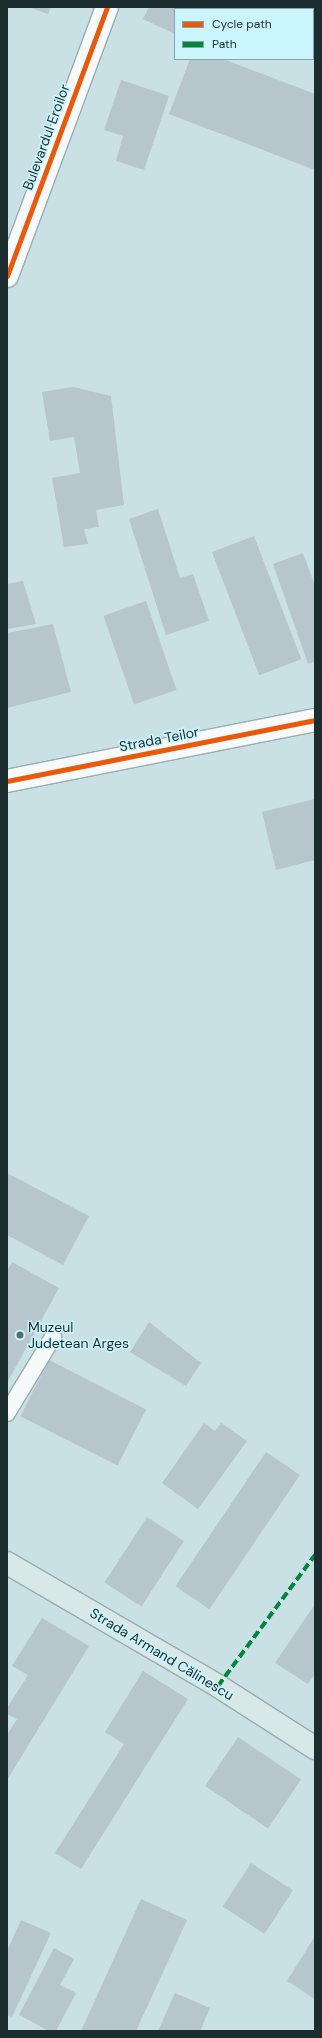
<!DOCTYPE html>
<html>
<head>
<meta charset="utf-8">
<style>
  body { margin:0 }
  #map { position:relative; width:322px; height:2038px; overflow:hidden; background:#c9e0e4; font-family:"DM Sans",sans-serif }
  div>[style] { position:absolute }
  [style*='--x'] { left:calc(var(--x)*1px); top:calc(var(--y)*1px); width:calc(var(--w)*1px); rotate:calc(var(--a)*1deg) }
  .building>* { inset:0; background:#b6c6cc; transform-origin:0 0 }
  .roads { filter:drop-shadow(1px 0 #9aacaf) drop-shadow(-1px 0 #9aacaf) drop-shadow(0 1px #9aacaf) drop-shadow(0 -1px #9aacaf) }
  .lane>* { height:16px; margin:-8px; padding:0 8px; transform-origin:8px; border-radius:8px; background:#f7fafb }
  .secondary>* { height:22px; margin:-11px; padding:0 11px; transform-origin:11px; border-radius:11px; background:#f7fafb }
  .primary>* { height:22px; margin:-11px; padding:0 11px; transform-origin:11px; border-radius:11px; background:#d7e8e7 }
  .quiet>* { height:4px; margin-top:-2px; transform-origin:0; background:repeating-linear-gradient(90deg,#00873e 0 8px,transparent 0 12px) }
  .cycleway>* { height:5px; margin:-2.5px; padding:0 2.5px; transform-origin:2.5px; border-radius:2.5px; background:#e8590c }
  .dots>* { width:11px; height:11px; translate:-50% -50%; box-sizing:border-box; border:2px solid #cbf5fd; border-radius:50% }
  span { translate:-50% -50%; white-space:nowrap; text-align:center; line-height:1.15; -webkit-text-stroke:3px #cbf5fd; paint-order:stroke }
  .street-label { font-size:14px; color:#1c2d30 }
  .poi-label { font-size:14px; color:#1c2d30 }
  .left { translate:0 -50%; text-align:left }
  .frame { position:absolute; inset:0; border:8px solid #1c2d30; pointer-events:none }
  .legend { position:absolute; left:174px; top:8px; width:140px; height:52px; box-sizing:border-box; background:#cbf5fd; border:1px solid #85a5ab; margin:0; padding:5px 7px; list-style:none; font-size:12px; color:#1c2d30 }
  .legend li { display:flex; align-items:center; gap:8px; height:20px }
  .legend b { width:20px; border:1px solid #85a5ab }
</style>
</head>
<body>
<div id="map">
  <div class="building">
    <div style="clip-path:polygon(28px 7px,51px 7px,48px 14px)"></div>
    <div style="clip-path:polygon(149px 7px,212px 7px,175px 9px,175px 34px,143px 19px)"></div>
    <div style="clip-path:polygon(190px 59px,223px 59px,315px 94px,315px 170px,169px 114px)"></div>
    <div style="clip-path:polygon(121px 80px,169px 96px,144px 170px,116px 161px,123px 136px,104px 130px)"></div>
    <div style="clip-path:polygon(73px 387px,111px 396px,124px 505px,96px 510px,99px 527px,84px 529px,88px 544px,64px 547px,52px 478px,80px 473px,74px 437px,50px 441px,42px 392px)"></div>
    <div style="clip-path:polygon(158px 509px,180px 578px,193px 574px,209px 621px,166px 635px,129px 519px)"></div>
    <div style="left:254px;top:536px;width:132px;height:45px;rotate:69deg"></div>
    <div style="clip-path:polygon(303px 553px,315px 586px,315px 661px,308px 664px,273px 564px)"></div>
    <div style="clip-path:polygon(23px 581px,36px 624px,7px 629px,7px 584px)"></div>
    <div style="left:146px;top:601px;width:94px;height:45px;rotate:71deg"></div>
    <div style="clip-path:polygon(53px 624px,71px 692px,7px 708px,7px 633px)"></div>
    <div style="clip-path:polygon(315px 799px,315px 860px,276px 870px,262px 812px)"></div>
    <div style="clip-path:polygon(7px 1173px,89px 1216px,63px 1265px,7px 1235px)"></div>
    <div style="clip-path:polygon(12px 1262px,59px 1288px,7px 1383px,7px 1271px)"></div>
    <div style="clip-path:polygon(149px 1322px,201px 1363px,186px 1386px,130px 1352px)"></div>
    <div style="left:49px;top:1360px;width:109px;height:63px;rotate:27deg"></div>
    <div style="clip-path:polygon(204px 1423px,215px 1431px,221px 1423px,247px 1441px,198px 1509px,162px 1483px)"></div>
    <div style="left:266px;top:1452px;width:41px;height:162px;rotate:34deg"></div>
    <div style="left:147px;top:1517px;width:44px;height:78px;rotate:33deg"></div>
    <div style="clip-path:polygon(315px 1604px,315px 1674px,308px 1684px,275px 1663px)"></div>
    <div style="clip-path:polygon(42px 1618px,89px 1646px,7px 1780px,7px 1735px,17px 1719px,7px 1714px,7px 1708px,28px 1675px,12px 1666px)"></div>
    <div style="clip-path:polygon(143px 1671px,188px 1699px,81px 1869px,55px 1853px,124px 1744px,105px 1732px)"></div>
    <div style="left:238px;top:1737px;width:76px;height:59px;rotate:34deg"></div>
    <div style="left:251px;top:1863px;width:50px;height:52px;rotate:33deg"></div>
    <div style="clip-path:polygon(141px 1899px,187px 1920px,136px 2031px,81px 2031px)"></div>
    <div style="clip-path:polygon(21px 1920px,51px 1933px,12px 2017px,7px 2015px,7px 1951px)"></div>
    <div style="clip-path:polygon(315px 1936px,315px 1999px,287px 1981px)"></div>
    <div style="clip-path:polygon(54px 1948px,74px 1959px,60px 1985px,76px 1993px,56px 2031px,49px 2031px,19px 2015px)"></div>
    <div style="clip-path:polygon(175px 1993px,210px 2008px,200px 2031px,158px 2031px)"></div>
  </div>
  <div class="roads">
    <div class="lane">
      <div style="--x:7;--y:1413;--w:89;--a:-58.8"></div>
    </div>
    <div class="secondary">
      <div style="--x:7;--y:276;--w:287;--a:-69.6"></div>
      <div style="--x:7;--y:781;--w:314;--a:-11.2"></div>
    </div>
    <div class="primary">
      <div style="--x:7;--y:1563;--w:244;--a:30.2"></div>
      <div style="--x:218;--y:1686;--w:115;--a:32.6"></div>
    </div>
  </div>
  <div class="quiet">
    <div style="--x:218;--y:1686;--w:163;--a:-53.5"></div>
  </div>
  <div class="cycleway">
    <div style="--x:7;--y:276;--w:287;--a:-69.6"></div>
    <div style="--x:7;--y:781;--w:314;--a:-11.2"></div>
  </div>
  <div class="dots">
    <div style="left:20px;top:1335px;background:#596c6f"></div>
  </div>
  <div class="street-label">
    <span style="left:46px;top:137px;rotate:-70deg">Bulevardul Eroilor</span>
    <span style="left:159px;top:739px;rotate:-11deg">Strada Teilor</span>
    <span style="left:162px;top:1654px;rotate:31deg">Strada Armand Călinescu</span>
  </div>
  <div class="poi-label">
    <span class="left" style="left:28px;top:1335px">Muzeul<br>Judetean Arges</span>
  </div>
  <div class="frame"></div>
  <ul class="legend">
  <li><b style="height:5px;background:#e8590c"></b>Cycle path</li>
  <li><b style="height:5px;background:#00873e"></b>Path</li>
  </ul>
</div>
</body>
</html>
